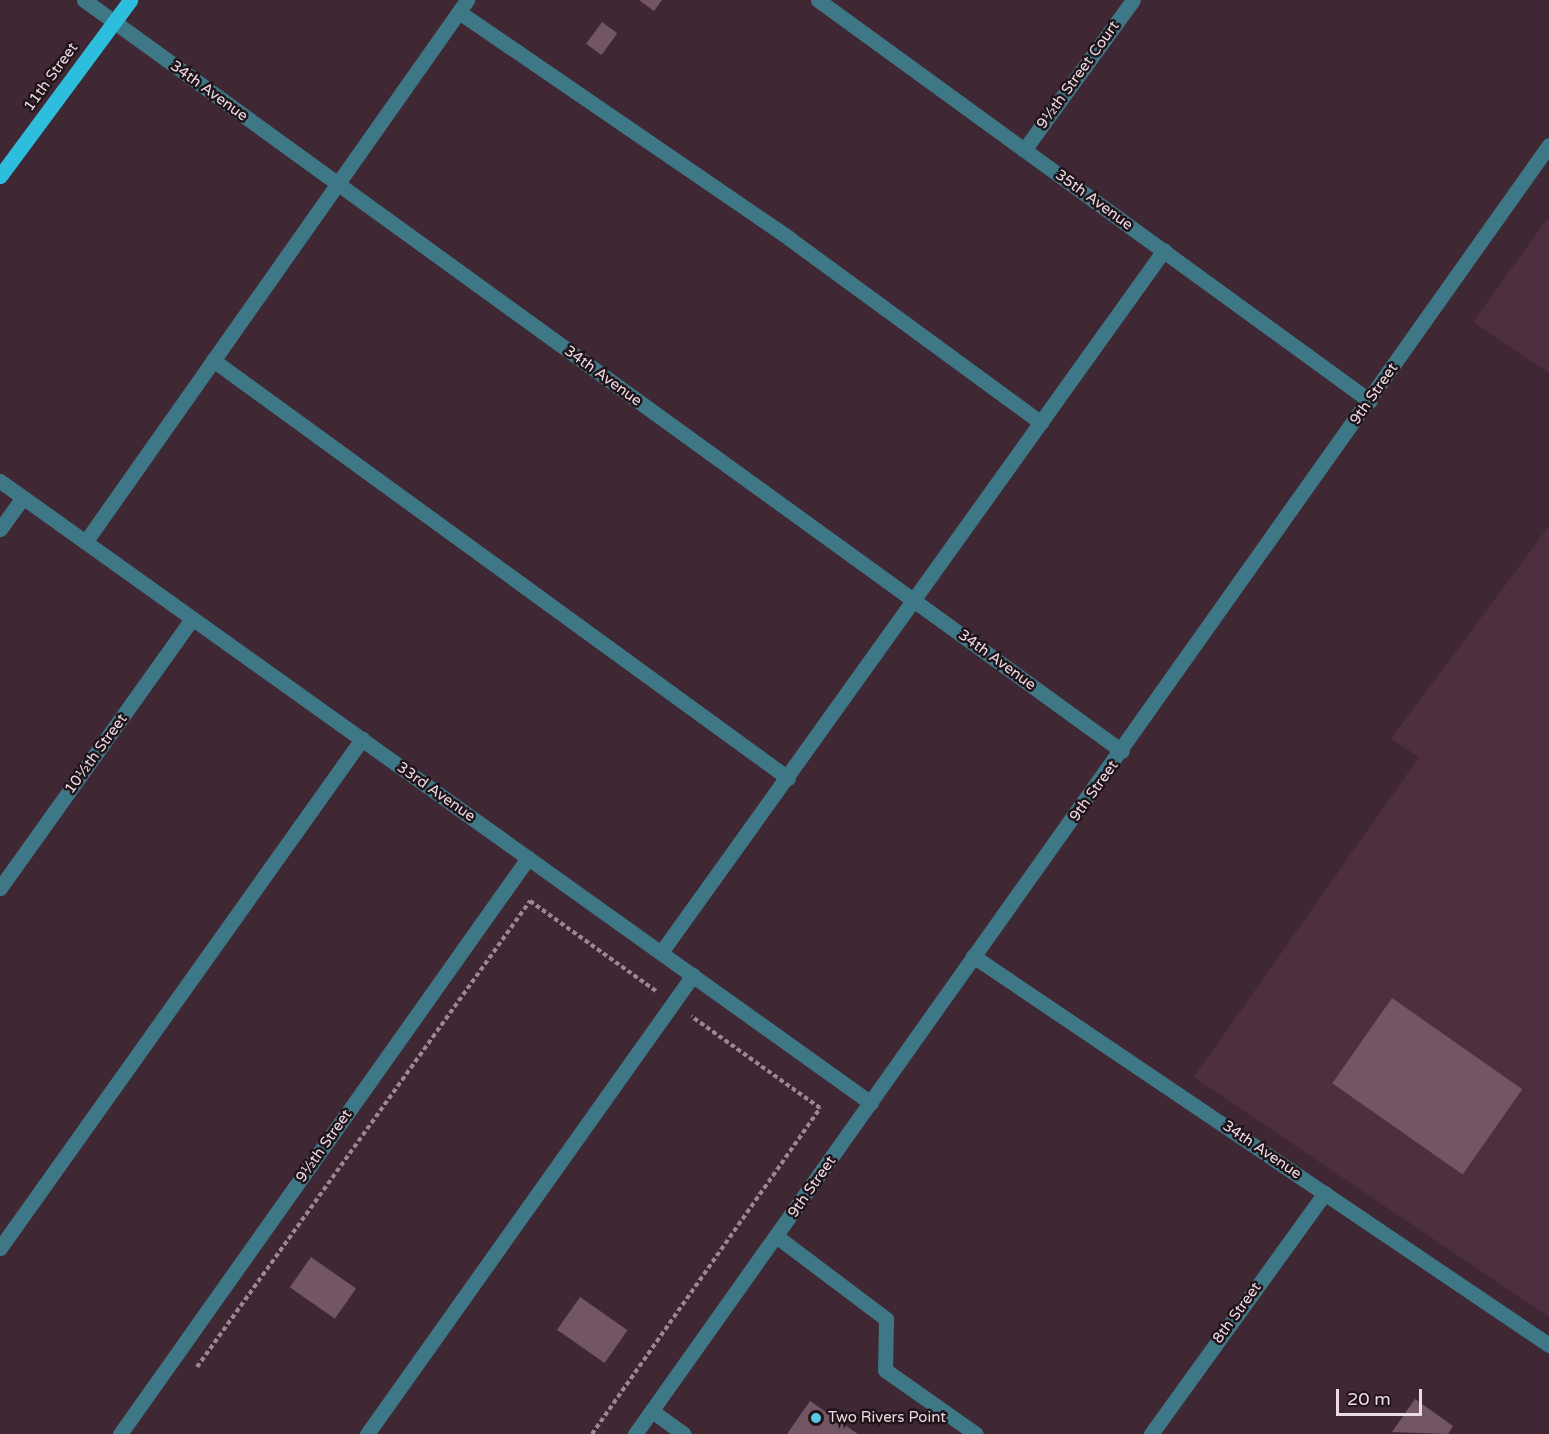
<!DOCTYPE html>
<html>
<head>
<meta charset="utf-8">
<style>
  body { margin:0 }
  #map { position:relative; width:1549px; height:1434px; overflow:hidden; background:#402734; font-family:"Varela Round",sans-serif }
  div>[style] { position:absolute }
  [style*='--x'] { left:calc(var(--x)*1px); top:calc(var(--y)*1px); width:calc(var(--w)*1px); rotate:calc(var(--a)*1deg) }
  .built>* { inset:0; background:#4e2f3f }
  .building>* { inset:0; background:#725663; transform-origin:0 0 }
  .path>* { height:4px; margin-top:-2px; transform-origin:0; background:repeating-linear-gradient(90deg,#9c8892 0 4.5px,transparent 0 7.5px) }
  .minor>* { height:15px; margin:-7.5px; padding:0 7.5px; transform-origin:7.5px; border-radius:7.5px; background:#3e7887 }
  .major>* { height:15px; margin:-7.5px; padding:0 7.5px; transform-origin:7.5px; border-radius:7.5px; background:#2dbedd }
  .dots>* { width:16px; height:16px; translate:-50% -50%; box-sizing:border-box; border:3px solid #20141a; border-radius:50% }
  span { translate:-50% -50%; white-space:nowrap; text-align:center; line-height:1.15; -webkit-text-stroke:5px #20141a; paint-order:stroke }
  .street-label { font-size:15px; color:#ecdbe3 }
  .poi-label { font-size:15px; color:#ecdbe3 }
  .left { translate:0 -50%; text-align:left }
  .scale { position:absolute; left:1336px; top:1389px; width:86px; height:27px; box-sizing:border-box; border:3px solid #ecdbe3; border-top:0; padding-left:8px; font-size:18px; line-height:21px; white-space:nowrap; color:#ecdbe3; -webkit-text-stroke:4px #20141a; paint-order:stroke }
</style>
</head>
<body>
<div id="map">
  <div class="built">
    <div style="clip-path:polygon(1547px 219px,1549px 221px,1549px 373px,1473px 322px)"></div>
    <div style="clip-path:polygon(1549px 526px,1549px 1317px,1194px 1077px,1419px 757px,1391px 739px)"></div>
  </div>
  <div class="building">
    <div style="clip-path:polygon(639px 0,662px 0,654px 11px)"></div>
    <div style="left:602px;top:22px;width:19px;height:27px;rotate:36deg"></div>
    <div style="left:1392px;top:998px;width:159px;height:104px;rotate:35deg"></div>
    <div style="left:311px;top:1257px;width:55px;height:37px;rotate:35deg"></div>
    <div style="left:580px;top:1297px;width:58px;height:40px;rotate:35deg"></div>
    <div style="clip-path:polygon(1415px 1399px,1453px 1426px,1448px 1434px,1392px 1432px)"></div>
    <div style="clip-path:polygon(810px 1401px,858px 1434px,787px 1434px)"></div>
  </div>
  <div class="path">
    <div style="--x:197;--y:1367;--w:573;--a:-54.45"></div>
    <div style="--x:530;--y:901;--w:155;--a:35.5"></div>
    <div style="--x:592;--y:1434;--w:398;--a:-55"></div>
    <div style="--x:820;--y:1108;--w:158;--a:-144.5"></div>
  </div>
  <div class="minor">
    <div style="--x:84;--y:0;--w:1281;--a:35.89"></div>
    <div style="--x:818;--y:0;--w:682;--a:36"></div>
    <div style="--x:459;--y:12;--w:401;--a:34.4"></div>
    <div style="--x:790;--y:239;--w:311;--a:36.2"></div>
    <div style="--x:1024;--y:150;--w:185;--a:-54"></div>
    <div style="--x:213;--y:360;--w:711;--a:36.02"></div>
    <div style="--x:0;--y:481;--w:1070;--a:35.53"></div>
    <div style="--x:0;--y:529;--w:39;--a:-54"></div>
    <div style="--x:86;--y:541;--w:662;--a:-54.84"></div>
    <div style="--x:0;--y:888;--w:330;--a:-54.5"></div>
    <div style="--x:662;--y:951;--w:862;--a:-54.39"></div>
    <div style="--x:973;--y:956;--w:695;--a:34.03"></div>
    <div style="--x:776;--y:1236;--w:138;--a:37"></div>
    <div style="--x:886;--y:1319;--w:51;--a:91.1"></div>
    <div style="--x:885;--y:1370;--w:111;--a:35.1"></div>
    <div style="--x:0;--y:1248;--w:625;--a:-54.58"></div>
    <div style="--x:652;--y:1411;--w:39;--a:36"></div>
    <div style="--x:120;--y:1434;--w:706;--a:-54.69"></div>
    <div style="--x:367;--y:1434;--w:563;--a:-54.62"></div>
    <div style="--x:635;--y:1434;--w:1580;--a:-54.66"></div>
    <div style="--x:1151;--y:1434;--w:297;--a:-54.2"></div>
  </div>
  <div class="major">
    <div style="--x:0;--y:176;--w:219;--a:-53.5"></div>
  </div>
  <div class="dots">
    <div style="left:816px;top:1418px;background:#58c8e4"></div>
  </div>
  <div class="street-label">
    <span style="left:1078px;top:75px;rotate:-54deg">9½th Street Court</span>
    <span style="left:51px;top:77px;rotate:-54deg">11th Street</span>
    <span style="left:209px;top:91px;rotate:36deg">34th Avenue</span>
    <span style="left:1094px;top:200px;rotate:36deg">35th Avenue</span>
    <span style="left:603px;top:376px;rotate:36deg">34th Avenue</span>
    <span style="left:1374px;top:394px;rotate:-55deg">9th Street</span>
    <span style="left:997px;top:660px;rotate:36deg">34th Avenue</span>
    <span style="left:96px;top:754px;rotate:-54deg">10½th Street</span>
    <span style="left:1094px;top:791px;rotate:-54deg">9th Street</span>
    <span style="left:436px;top:792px;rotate:35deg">33rd Avenue</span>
    <span style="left:324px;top:1146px;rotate:-55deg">9½th Street</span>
    <span style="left:1262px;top:1150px;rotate:34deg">34th Avenue</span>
    <span style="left:812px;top:1187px;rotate:-55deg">9th Street</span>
    <span style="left:1237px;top:1313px;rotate:-54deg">8th Street</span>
  </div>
  <div class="poi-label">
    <span class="left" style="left:828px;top:1418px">Two Rivers Point</span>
  </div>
  <div class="scale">20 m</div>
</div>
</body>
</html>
